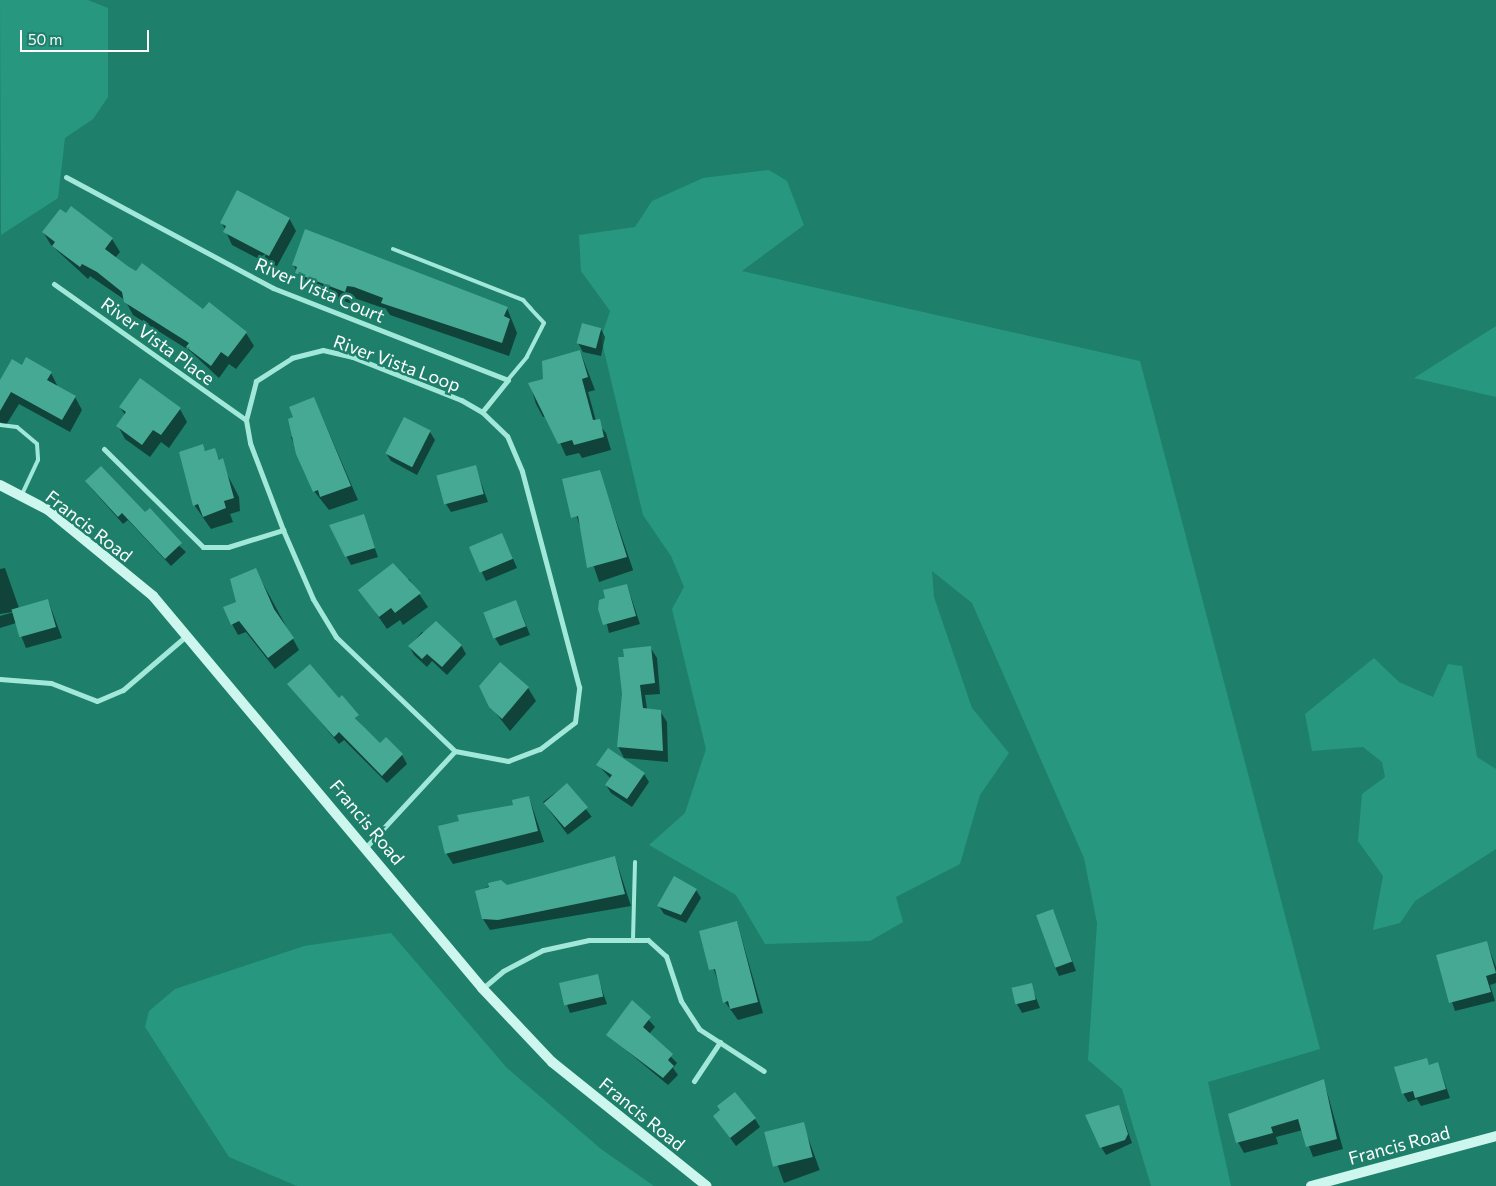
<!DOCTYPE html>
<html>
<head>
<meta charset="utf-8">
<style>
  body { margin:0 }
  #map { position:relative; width:1496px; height:1186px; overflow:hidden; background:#1e7f6b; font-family:Commissioner,sans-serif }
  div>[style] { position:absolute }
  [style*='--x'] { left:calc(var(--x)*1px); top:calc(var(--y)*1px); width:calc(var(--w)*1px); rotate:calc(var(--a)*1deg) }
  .green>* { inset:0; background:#27987f }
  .shadow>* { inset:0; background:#0007; transform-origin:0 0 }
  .building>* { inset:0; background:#46a994; transform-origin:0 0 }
  .lane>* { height:4px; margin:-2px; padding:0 2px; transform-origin:2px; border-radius:2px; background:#a2e8d9 }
  .street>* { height:5px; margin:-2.5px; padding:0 2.5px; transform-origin:2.5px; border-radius:2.5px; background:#a2e8d9 }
  .secondary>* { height:10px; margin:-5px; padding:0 5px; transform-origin:5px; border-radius:5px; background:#cdf6ee }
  span { translate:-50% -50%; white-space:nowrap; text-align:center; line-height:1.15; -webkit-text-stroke:5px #1e7f6b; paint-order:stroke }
  .street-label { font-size:18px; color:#fff }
  .scale { position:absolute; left:20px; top:30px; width:129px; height:22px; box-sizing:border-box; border:2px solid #fff; border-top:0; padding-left:6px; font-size:15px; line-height:18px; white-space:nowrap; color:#fff; -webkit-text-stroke:4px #1e7f6b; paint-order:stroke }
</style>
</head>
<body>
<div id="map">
  <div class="green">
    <div style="clip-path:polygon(0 0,88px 0,108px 8px,108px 97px,93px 119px,65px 138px,58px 198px,1px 235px)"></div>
    <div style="clip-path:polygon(769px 170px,787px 181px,804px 225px,742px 271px,1140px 361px,1320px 1049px,1208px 1082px,1231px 1186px,1151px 1186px,1122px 1089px,1088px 1060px,1097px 923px,1084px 858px,972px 603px,932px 571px,934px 597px,972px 708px,1009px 753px,980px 795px,960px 864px,896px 897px,903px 922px,870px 941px,765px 944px,736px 895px,649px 845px,685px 813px,706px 749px,672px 609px,684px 587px,671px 556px,643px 515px,601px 338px,610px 311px,581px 271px,579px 235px,635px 227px,652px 201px,703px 178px)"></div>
    <div style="clip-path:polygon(1496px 326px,1496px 397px,1414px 378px)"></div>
    <div style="clip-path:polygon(1374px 658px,1399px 682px,1433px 697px,1448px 664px,1462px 666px,1477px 757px,1496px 769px,1496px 849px,1415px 901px,1400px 923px,1373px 930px,1383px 876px,1358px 841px,1362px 794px,1385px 777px,1382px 762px,1363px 747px,1312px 751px,1305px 714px)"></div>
    <div style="clip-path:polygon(391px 933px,507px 1068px,601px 1149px,654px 1186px,297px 1186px,229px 1157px,145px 1027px,149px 1011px,175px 989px,304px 946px)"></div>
  </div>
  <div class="shadow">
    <div style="clip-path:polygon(289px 218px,296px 231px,276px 268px,232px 245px,222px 223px)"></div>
    <div style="clip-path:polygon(306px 230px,507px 308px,517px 333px,509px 356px,390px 315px,386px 309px,354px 298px,352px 304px,304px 286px,293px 264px)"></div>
    <div style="clip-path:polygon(43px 232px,112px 239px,120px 252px,115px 258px,129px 268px,246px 333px,254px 346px,236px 369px,229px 364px,219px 378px,190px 351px,133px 315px,125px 300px,90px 276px,88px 279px,51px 245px)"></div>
    <div style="clip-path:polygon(601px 329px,605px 337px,601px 356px,583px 352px,578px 343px)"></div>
    <div style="clip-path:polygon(580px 351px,595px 390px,588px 392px,596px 421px,606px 433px,611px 450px,582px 458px,579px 453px,566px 456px,548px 416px,543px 417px,536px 404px,530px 384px,545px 380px)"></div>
    <div style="clip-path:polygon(51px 373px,58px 387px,75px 397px,82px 410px,70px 432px,19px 404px,6px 425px,0 422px,0 383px)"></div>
    <div style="clip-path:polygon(314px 398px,358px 500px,329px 510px,314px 491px,291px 437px,296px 436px,294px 417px)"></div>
    <div style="clip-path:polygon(120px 407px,180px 409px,187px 422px,169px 448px,161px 442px,150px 457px,125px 439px,118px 426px,125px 415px)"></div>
    <div style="clip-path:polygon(430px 432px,435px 440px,417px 475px,391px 461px,386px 453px)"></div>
    <div style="clip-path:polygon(202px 445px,206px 452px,214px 449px,239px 497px,240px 511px,230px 514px,233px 522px,211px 529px,195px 506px,181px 453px)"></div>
    <div style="clip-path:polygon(475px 466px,488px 502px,451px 512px,446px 504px)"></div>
    <div style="left:599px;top:471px;width:105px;height:36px;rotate:71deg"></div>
    <div style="clip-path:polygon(86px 482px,145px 514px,186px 552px,171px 566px,128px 520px,123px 524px)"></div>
    <div style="clip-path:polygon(363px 516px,378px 557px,351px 565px,331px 526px)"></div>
    <div style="clip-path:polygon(506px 543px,517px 568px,486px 581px,471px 548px)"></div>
    <div style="clip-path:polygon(5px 568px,19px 608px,48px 600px,62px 638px,26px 648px,16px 623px,0 628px,0 616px,18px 611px,0 614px,0 569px)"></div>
    <div style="clip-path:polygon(255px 569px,299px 650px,275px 669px,246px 632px,238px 635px,232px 624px)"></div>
    <div style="clip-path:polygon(409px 579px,428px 607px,403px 625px,400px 620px,387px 629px,360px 590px)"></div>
    <div style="clip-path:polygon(627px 585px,640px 624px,609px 633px,601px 601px)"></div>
    <div style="clip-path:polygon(520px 610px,530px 635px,500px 646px,495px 638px)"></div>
    <div style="clip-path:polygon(422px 632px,461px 645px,466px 654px,447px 675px,432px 661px,427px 667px,414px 655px,409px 646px)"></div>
    <div style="clip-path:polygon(650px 647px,657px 658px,660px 694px,645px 695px,647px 709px,660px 711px,667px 722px,668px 762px,624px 758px,618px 746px)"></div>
    <div style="clip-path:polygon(500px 664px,528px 688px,536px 701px,510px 731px,490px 706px)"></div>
    <div style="clip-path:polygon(289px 684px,339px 700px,380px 745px,402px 755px,407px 764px,387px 783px,344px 740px,339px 744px)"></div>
    <div style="clip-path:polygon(598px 765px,644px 774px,649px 782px,632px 807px,611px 793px,606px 785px,611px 779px)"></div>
    <div style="left:567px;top:784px;width:41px;height:30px;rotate:53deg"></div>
    <div style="clip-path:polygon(529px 797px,544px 842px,453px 864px,446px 853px)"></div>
    <div style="clip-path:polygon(615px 857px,631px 906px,490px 930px,483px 919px,476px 892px,500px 881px,507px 886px)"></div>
    <div style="clip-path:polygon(696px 890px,701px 898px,686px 923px,664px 914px,659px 906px)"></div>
    <div style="clip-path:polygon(1053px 910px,1076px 971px,1059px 976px,1055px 967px)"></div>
    <div style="clip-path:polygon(737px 922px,763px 1013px,738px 1020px,725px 1002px,701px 932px)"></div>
    <div style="clip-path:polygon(1487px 943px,1496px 967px,1496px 983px,1490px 985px,1495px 1001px,1455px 1011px,1437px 956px)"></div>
    <div style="clip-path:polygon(597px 976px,607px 1004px,570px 1013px,560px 985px)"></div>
    <div style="clip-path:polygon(1031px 985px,1040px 1008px,1022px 1013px,1017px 1004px)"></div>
    <div style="clip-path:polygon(633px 1002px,655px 1027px,649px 1034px,677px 1063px,673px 1068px,678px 1075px,668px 1085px,608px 1035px)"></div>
    <div style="clip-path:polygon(1426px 1060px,1430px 1066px,1438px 1064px,1450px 1098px,1421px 1106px,1417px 1099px,1408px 1102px,1403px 1093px)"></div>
    <div style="clip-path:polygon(1324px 1081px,1343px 1149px,1313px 1157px,1303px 1130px,1276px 1137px,1278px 1144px,1244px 1153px,1238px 1142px)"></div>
    <div style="clip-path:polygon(1119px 1106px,1132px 1143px,1106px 1155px,1101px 1147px)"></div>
    <div style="clip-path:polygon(755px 1119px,760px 1127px,736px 1146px,720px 1124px)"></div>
    <div style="left:803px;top:1124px;width:49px;height:38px;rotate:70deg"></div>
  </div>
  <div class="building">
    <div style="clip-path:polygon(237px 190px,290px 218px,269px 256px,223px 232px,226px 226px,220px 223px)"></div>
    <div style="clip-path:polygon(71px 206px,113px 238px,105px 249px,129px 267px,136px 271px,142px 263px,203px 309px,209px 302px,247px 332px,228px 357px,221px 352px,211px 366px,186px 347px,189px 343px,124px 302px,122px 292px,97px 272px,82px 264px,80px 267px,52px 246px,55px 242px,42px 232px,60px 209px,66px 213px)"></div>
    <div style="clip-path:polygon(305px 229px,508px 307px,504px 316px,510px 319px,502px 343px,381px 303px,383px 298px,354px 287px,347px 286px,345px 292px,295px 273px,297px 267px,292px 265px)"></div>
    <div style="left:582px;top:323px;width:20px;height:21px;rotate:15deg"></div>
    <div style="clip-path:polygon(580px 350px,588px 377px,582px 379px,593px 420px,600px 419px,604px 437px,574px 445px,572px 440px,558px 444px,528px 383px,543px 379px,542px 361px)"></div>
    <div style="clip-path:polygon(26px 357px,52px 372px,47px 380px,76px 396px,62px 420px,11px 392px,0 411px,0 380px,12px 359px,22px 365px)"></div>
    <div style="clip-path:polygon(140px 378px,181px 408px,161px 435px,153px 430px,142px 445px,116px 426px,126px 412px,119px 407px)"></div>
    <div style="clip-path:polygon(314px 397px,351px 486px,320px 497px,318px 490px,313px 492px,296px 454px,288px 419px,293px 417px,289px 407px)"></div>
    <div style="left:404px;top:417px;width:30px;height:41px;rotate:27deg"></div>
    <div style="clip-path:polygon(203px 444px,205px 451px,215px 448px,219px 460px,223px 458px,234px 498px,224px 501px,226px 508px,203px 517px,198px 504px,193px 506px,179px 452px)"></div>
    <div style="left:476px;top:465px;width:30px;height:41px;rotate:75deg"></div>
    <div style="clip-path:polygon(101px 466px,145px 512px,150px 508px,182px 543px,165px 559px,122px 513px,118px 517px,85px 481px)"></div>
    <div style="clip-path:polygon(600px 470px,627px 557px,587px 568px,578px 516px,571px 518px,562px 479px)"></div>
    <div style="clip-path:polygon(364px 514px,375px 548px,345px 557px,329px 525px)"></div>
    <div style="left:502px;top:533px;width:28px;height:36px;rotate:67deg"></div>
    <div style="clip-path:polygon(393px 563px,421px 593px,395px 613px,391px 608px,379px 617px,358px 590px)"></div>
    <div style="clip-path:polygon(256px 568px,274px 609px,294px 638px,268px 658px,239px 621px,231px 625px,223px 607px,236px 602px,230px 579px)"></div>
    <div style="clip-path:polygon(627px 584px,636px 616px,603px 625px,598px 609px,599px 600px,605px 598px,603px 590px)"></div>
    <div style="left:48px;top:599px;width:29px;height:38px;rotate:74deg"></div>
    <div style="left:516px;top:600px;width:28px;height:35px;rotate:69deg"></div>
    <div style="clip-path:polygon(436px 621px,462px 645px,442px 667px,427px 654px,422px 659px,408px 646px)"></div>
    <div style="clip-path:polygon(651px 646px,655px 683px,640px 685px,643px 708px,661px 710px,663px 751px,617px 747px,622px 694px,618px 657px,624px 657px,623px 649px)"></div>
    <div style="clip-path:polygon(500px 662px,529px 687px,502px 719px,489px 707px,479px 686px)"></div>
    <div style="clip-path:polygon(310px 664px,339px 698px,342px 695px,359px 715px,355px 718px,380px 743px,386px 737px,403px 754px,382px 776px,339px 732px,334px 737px,287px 684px)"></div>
    <div style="clip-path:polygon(608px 748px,645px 773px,627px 799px,605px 785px,612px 775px,596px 765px)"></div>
    <div style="left:567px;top:783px;width:32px;height:31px;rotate:49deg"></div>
    <div style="clip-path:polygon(529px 796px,538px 831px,445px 854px,438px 826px,459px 821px,457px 815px,513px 805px,512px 800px)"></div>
    <div style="clip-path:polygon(615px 856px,625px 894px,498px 920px,482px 919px,475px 891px,489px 887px,488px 883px,501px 880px,507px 885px)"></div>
    <div style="clip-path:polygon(674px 876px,697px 889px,681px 915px,657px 906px)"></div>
    <div style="left:1053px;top:909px;width:56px;height:18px;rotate:70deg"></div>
    <div style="clip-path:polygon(737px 921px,758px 1002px,730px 1009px,728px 1001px,723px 1003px,715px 969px,709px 970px,699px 931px)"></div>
    <div style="clip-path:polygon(1487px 941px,1496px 973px,1486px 976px,1491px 992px,1449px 1003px,1436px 955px)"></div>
    <div style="left:598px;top:974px;width:23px;height:40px;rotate:77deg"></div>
    <div style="left:1032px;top:983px;width:17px;height:21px;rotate:77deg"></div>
    <div style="clip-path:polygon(632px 1000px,651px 1017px,643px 1027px,673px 1054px,668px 1060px,674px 1066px,663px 1078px,606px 1035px)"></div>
    <div style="clip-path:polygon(1427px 1058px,1429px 1065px,1438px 1062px,1446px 1089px,1415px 1098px,1413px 1091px,1402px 1094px,1394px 1067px)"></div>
    <div style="clip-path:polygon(1324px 1079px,1337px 1139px,1306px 1147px,1298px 1119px,1271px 1127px,1273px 1133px,1236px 1143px,1228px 1114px)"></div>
    <div style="clip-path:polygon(735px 1092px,756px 1118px,730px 1138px,713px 1116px,720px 1110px,717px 1106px)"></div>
    <div style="clip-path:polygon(1119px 1105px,1128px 1134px,1125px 1140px,1100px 1148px,1085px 1115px)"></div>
    <div style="left:804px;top:1122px;width:36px;height:41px;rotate:76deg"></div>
  </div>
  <div class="lane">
    <div style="--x:393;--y:249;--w:140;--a:21.4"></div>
    <div style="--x:523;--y:300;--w:12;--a:48"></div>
    <div style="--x:531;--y:309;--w:19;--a:47"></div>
    <div style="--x:544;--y:323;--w:38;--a:117"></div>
    <div style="--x:527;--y:357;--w:30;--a:130"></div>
    <div style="--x:0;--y:425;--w:17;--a:7"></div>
    <div style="--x:17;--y:427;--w:26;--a:40"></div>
    <div style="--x:37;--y:444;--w:16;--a:86"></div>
    <div style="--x:38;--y:460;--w:38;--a:115"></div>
    <div style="--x:633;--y:939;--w:77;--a:-88.5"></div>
  </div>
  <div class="street">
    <div style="--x:66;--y:177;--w:235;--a:28.2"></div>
    <div style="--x:273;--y:288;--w:252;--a:21.4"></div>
    <div style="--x:508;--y:380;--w:41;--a:129.1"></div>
    <div style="--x:54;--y:284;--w:235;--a:35.3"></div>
    <div style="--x:104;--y:449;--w:139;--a:44.7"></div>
    <div style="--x:203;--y:547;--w:25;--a:0"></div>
    <div style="--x:228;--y:547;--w:58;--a:-17.2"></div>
    <div style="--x:0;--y:679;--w:51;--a:4.5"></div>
    <div style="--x:51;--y:683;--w:49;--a:21.4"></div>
    <div style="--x:97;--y:701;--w:28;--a:-23"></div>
    <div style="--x:123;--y:690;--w:83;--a:-40.6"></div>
    <div style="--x:367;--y:846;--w:129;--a:-47.2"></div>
    <div style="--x:455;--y:751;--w:54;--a:10.7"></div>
    <div style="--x:508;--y:761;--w:34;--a:-21"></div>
    <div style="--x:540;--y:749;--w:44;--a:-37.6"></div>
    <div style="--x:575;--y:722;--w:35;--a:-83"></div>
    <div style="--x:579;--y:687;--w:223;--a:-104.8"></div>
    <div style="--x:522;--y:471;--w:38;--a:-113"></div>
    <div style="--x:507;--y:436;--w:35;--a:-136"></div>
    <div style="--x:482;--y:412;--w:24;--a:-150"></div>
    <div style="--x:461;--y:400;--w:116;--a:-158.3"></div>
    <div style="--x:353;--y:357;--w:31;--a:-167"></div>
    <div style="--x:323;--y:350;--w:32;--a:166"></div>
    <div style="--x:292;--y:358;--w:43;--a:147.4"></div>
    <div style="--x:256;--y:381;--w:40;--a:104.4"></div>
    <div style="--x:246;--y:420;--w:23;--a:80"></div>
    <div style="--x:250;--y:443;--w:93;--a:69.2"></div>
    <div style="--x:283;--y:530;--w:75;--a:66.5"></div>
    <div style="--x:313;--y:599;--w:44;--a:58.8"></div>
    <div style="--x:336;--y:637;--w:165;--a:43.8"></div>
    <div style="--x:483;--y:988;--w:26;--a:-40"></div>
    <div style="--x:503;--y:971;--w:45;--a:-27.7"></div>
    <div style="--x:543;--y:950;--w:47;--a:-12.3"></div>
    <div style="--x:589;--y:940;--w:59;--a:0"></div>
    <div style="--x:648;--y:940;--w:24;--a:42"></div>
    <div style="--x:666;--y:956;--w:47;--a:71.6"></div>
    <div style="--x:681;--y:1001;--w:33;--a:57"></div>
    <div style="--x:699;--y:1029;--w:77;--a:32.9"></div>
    <div style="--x:694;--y:1081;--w:47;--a:-56.3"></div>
  </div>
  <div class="secondary">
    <div style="--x:0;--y:485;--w:54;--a:27.5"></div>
    <div style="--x:48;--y:510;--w:136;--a:39.3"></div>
    <div style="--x:153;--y:596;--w:512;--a:49.99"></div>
    <div style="--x:482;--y:988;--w:102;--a:46.6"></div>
    <div style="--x:552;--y:1062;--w:198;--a:38.7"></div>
    <div style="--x:1311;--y:1186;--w:192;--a:-15.1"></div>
  </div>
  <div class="street-label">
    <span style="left:320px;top:290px;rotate:23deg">River Vista Court</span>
    <span style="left:158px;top:341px;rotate:36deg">River Vista Place</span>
    <span style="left:397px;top:363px;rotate:20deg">River Vista Loop</span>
    <span style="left:89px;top:526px;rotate:38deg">Francis Road</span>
    <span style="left:367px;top:822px;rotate:50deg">Francis Road</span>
    <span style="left:642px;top:1114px;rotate:39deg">Francis Road</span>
    <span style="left:1399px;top:1145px;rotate:-15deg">Francis Road</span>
  </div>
  <div class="scale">50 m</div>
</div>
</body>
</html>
